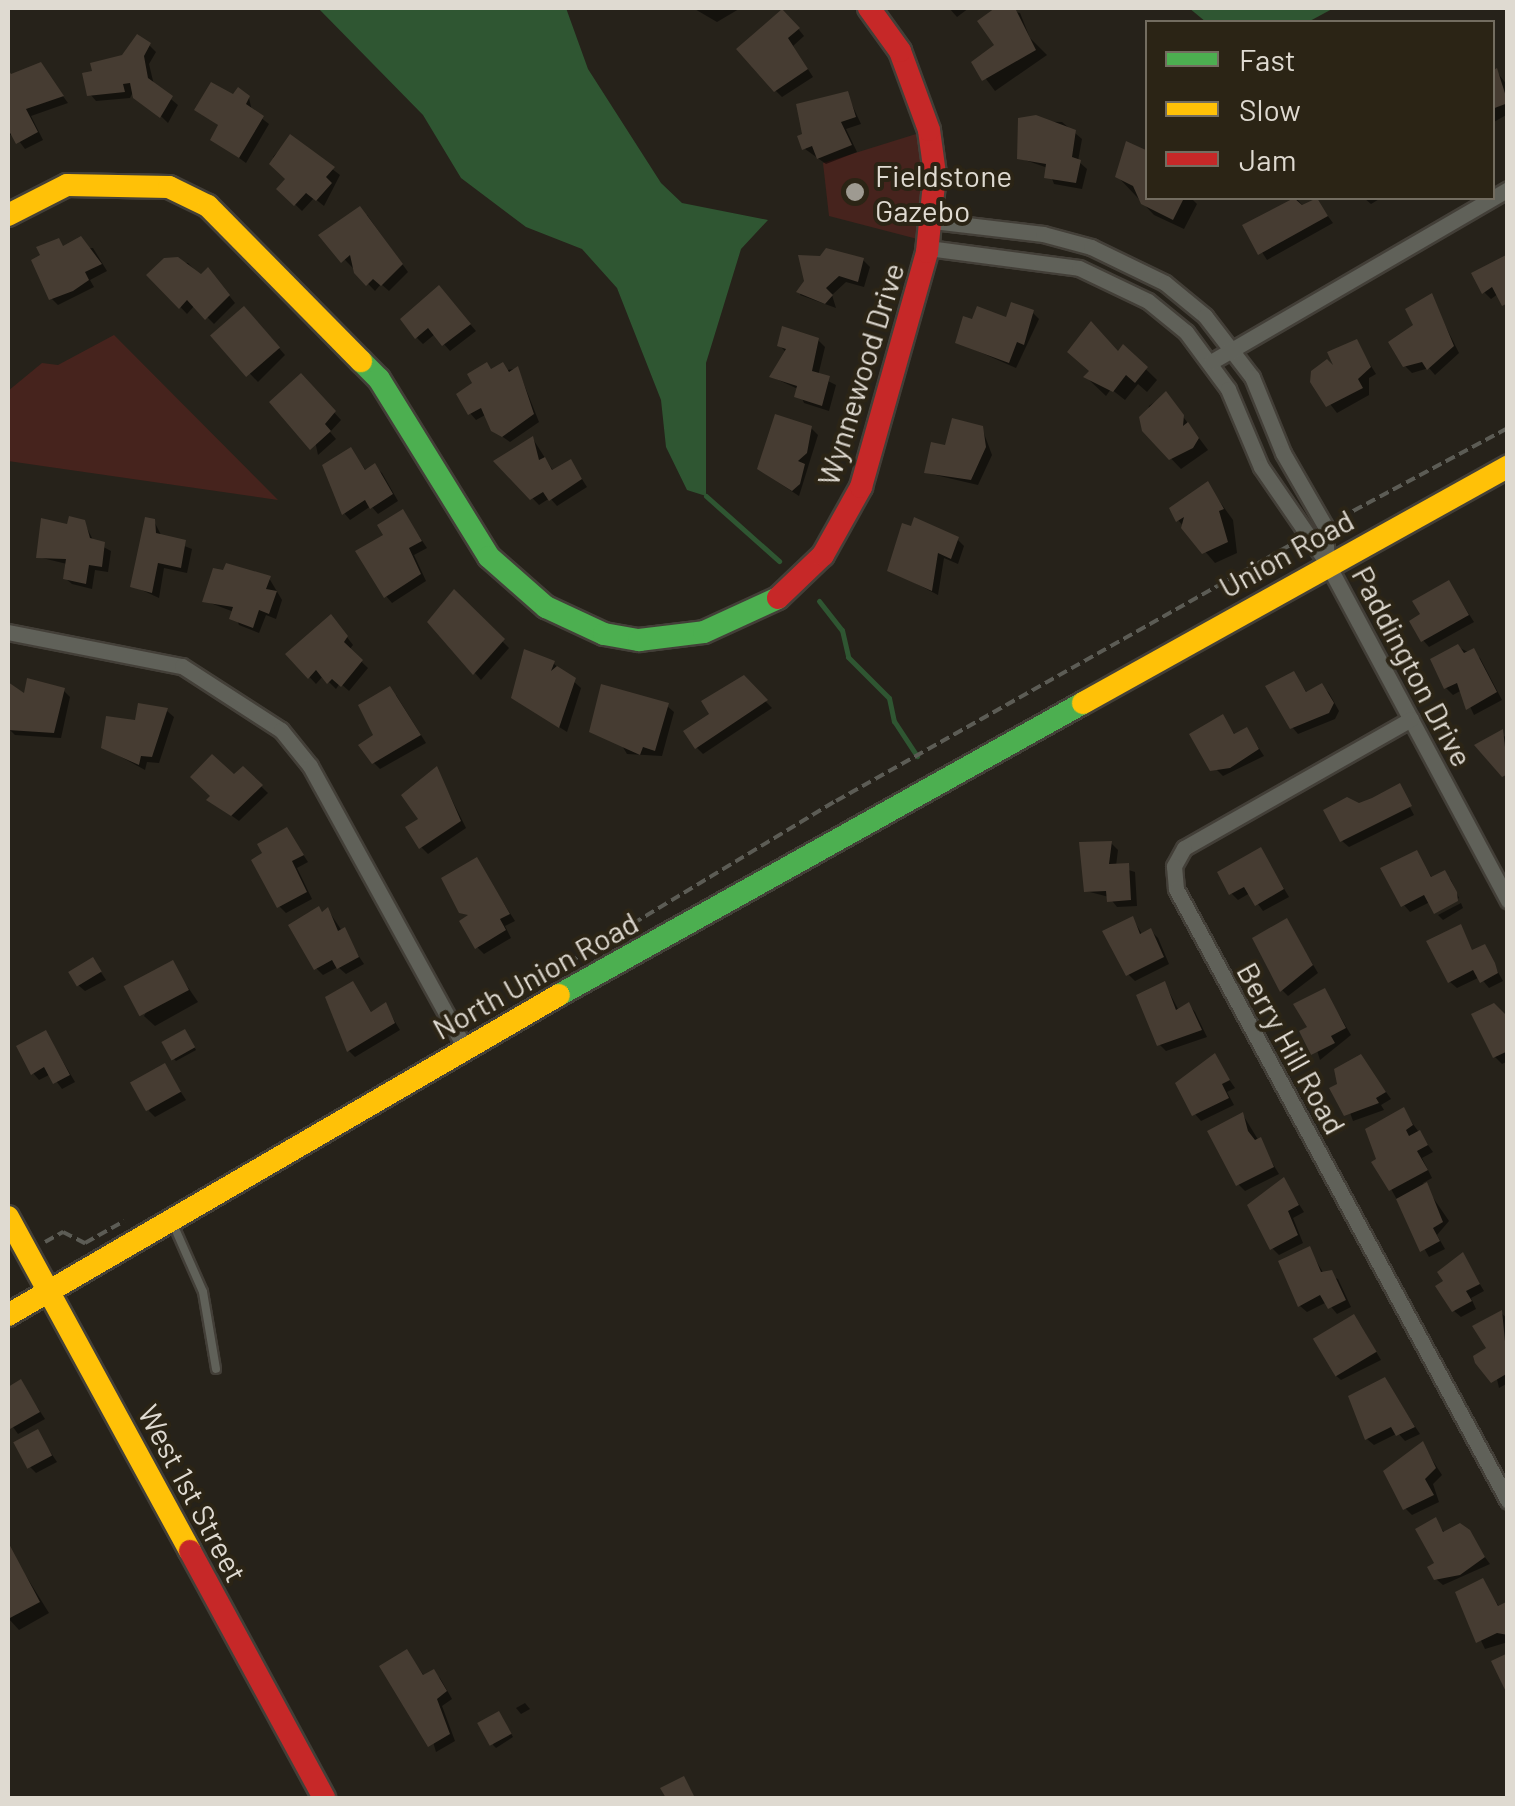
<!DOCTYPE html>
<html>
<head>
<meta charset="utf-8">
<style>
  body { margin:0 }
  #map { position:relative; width:1515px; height:1806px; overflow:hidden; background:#26221a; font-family:Barlow,sans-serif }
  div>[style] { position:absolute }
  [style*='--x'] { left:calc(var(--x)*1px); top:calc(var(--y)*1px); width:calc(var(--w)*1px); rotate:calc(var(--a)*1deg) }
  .green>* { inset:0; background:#46231d }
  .water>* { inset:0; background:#2f5632 }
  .shadow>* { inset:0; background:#0007 }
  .stream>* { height:5px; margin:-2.5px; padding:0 2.5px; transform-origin:2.5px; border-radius:2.5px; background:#2f5632 }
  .building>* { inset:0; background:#463c32; transform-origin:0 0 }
  .path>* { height:4px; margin-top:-2px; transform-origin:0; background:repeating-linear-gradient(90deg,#5c5c55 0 10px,transparent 0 15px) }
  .roads { filter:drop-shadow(2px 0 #433f38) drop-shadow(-2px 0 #433f38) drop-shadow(0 2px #433f38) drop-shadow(0 -2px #433f38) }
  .lane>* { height:8px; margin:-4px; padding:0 4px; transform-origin:4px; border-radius:4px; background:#606159 }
  .street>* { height:15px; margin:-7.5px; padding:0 7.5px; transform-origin:7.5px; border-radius:7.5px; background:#606159 }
  .fast>* { height:22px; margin:-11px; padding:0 11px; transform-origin:11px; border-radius:11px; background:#4caf50 }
  .slow>* { height:22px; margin:-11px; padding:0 11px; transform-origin:11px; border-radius:11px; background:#ffc107 }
  .jam>* { height:22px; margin:-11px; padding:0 11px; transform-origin:11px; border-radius:11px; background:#c62828 }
  .dots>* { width:28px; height:28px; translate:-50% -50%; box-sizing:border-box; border:5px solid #2b2415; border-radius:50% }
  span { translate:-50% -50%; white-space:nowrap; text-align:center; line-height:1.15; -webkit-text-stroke:8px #2b2415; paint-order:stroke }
  .poi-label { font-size:30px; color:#dfdad1 }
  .left { translate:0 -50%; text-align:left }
  .street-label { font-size:30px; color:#dfdad1 }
  .frame { position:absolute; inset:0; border:10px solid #dfdad1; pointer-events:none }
  .legend { position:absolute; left:1145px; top:20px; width:350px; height:180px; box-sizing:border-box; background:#2b2415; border:2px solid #736d60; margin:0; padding:12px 18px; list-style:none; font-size:30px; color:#dfdad1 }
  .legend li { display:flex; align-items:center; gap:20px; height:50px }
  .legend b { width:50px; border:2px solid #736d60 }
</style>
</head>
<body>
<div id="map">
  <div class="green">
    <div style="clip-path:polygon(929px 130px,929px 242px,829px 216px,823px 163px)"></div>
    <div style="clip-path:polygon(114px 335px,278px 500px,8px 461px,8px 391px,42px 363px,58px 365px)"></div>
  </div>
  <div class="water">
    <div style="clip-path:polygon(318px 8px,566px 8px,588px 69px,661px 183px,682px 203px,768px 220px,741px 249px,706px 363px,706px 496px,687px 490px,666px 447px,661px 400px,617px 288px,582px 249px,526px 227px,461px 178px,423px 115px)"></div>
    <div style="clip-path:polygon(1189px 8px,1334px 8px,1308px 22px,1206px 22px)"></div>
  </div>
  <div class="shadow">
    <div style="clip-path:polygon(693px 8px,739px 8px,739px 9px,717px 22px)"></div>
    <div style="clip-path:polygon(949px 8px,969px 8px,957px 17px)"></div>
    <div style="clip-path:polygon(1002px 8px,1020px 13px,1030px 38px,1047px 55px,995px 91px,974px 63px,997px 46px,981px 22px)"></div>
    <div style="clip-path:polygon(791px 20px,804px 36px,793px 46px,813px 77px,782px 97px,775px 90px)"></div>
    <div style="clip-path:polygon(149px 45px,156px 52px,149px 64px,154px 85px,178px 105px,168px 123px,134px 90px,130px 98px,96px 101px,90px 94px,124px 58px)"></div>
    <div style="clip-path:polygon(40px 65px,68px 103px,31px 116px,43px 140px,25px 149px,13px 133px,8px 137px,8px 76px)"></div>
    <div style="clip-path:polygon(1496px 71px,1508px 86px,1508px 114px,1492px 123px)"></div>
    <div style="clip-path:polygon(847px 94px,861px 124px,846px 129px,857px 152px,826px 164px,805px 149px)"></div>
    <div style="clip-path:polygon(234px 97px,249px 98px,252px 111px,269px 124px,246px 163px,213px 139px,220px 126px,197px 110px)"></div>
    <div style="clip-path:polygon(1020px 121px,1062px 122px,1082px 139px,1078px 161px,1087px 169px,1082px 189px,1054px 184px,1048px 168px,1019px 158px)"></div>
    <div style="clip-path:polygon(291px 137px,340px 175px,324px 206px,314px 198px,302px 211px,279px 189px,288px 179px,273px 157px)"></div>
    <div style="clip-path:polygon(1148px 151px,1148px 198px,1191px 198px,1197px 204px,1184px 229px,1154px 215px,1118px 177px)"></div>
    <div style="clip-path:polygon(853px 188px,864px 195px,860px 202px,850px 194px)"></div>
    <div style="clip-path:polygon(1364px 198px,1381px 198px,1371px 204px)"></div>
    <div style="clip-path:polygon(1297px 199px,1304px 207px,1316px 200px,1333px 223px,1267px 260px,1245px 226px)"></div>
    <div style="clip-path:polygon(367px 215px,408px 272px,389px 291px,381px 284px,375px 291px,322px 236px)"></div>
    <div style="clip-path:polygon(65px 248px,93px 248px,107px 271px,90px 280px,94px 287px,58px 305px,51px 298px)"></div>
    <div style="clip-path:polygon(1508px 257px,1508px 307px,1498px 294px,1491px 299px,1484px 292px)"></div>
    <div style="clip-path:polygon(863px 260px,870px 267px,864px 287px,846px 282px,832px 295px,836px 308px,800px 295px,807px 281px)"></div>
    <div style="clip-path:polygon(165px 261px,188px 263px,201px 277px,214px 277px,235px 303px,214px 324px,195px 305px,187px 314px,150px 275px)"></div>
    <div style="clip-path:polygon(445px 295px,476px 331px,450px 351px,435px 334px,423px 344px,417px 338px)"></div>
    <div style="clip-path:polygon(1431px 297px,1459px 353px,1435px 375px,1429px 368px,1412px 373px,1405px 366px)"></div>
    <div style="clip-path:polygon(1033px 313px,1039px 319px,1016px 368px,957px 342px)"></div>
    <div style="clip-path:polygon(251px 316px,285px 355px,258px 382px,213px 335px)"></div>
    <div style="clip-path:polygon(818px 340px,825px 347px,818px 376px,836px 385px,829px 411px,804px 403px,798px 389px,772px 377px,786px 352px,780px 346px)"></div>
    <div style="clip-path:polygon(1356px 342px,1376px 374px,1369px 378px,1369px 395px,1337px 413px,1313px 382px,1341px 375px)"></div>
    <div style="clip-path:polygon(1124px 348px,1157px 380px,1147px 392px,1138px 384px,1125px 400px,1111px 389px,1106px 396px,1086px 377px)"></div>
    <div style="clip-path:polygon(518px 369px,539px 422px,510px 442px,493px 430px,487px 414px,476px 420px,470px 413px,493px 371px)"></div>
    <div style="clip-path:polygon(301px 376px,341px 420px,330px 432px,336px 439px,318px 455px)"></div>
    <div style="clip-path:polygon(1166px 394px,1208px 450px,1181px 469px,1144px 430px,1149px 406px)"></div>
    <div style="clip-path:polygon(811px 428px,818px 435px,799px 496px,767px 475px)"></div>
    <div style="clip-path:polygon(982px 428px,992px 455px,978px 485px,927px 473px,946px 447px)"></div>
    <div style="clip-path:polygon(533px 439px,554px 472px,571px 462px,587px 487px,557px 506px,550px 498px,539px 505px,497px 461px)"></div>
    <div style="clip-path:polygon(351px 450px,367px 472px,375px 467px,382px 473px,398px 501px,378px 514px,371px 506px,350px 520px,344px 513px,336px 499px)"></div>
    <div style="clip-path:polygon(1207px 484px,1233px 520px,1237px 553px,1215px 563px,1178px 520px)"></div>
    <div style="clip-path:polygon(403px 512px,427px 548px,414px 555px,426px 581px,392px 603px,386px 596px,386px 536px)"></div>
    <div style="clip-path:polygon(154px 521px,162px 537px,192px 549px,187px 573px,164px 568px,159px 598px,133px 586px)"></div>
    <div style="clip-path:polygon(84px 522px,94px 542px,111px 551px,108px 572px,95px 570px,92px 589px,72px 584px,65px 578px,67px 564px,38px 557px)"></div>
    <div style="clip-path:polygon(958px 540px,964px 546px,958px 564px,944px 558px,938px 595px,890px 570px)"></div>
    <div style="clip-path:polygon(269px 578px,282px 600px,276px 619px,266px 615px,259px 633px,239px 625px,234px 612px,205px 601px)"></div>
    <div style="clip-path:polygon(1449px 583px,1474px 622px,1429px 647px,1423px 640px,1424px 615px)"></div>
    <div style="clip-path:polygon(454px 593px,509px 648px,481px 680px,430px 622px)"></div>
    <div style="clip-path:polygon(337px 624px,353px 645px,349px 650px,368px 668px,349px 691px,340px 683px,336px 689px,323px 676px,316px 684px,289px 655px)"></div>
    <div style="clip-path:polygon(1458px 647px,1480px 658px,1502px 700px,1474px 715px,1462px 690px,1453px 695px,1446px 688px,1434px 660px)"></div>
    <div style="clip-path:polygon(553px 663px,581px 688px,567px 732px,514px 698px)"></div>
    <div style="clip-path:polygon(1294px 674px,1308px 694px,1322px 686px,1329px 693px,1339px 711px,1335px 719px,1298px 734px,1292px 727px)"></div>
    <div style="clip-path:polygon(743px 678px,772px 708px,703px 754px,697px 748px,712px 715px)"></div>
    <div style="clip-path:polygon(8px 686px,26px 697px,63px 690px,70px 697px,61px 738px,15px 735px,8px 728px)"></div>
    <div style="clip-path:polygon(396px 695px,426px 743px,380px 769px,374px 763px,377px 736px)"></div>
    <div style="clip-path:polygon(667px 706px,674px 712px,662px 756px,627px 754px,621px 744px,591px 731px)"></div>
    <div style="clip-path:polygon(167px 711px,174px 717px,159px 763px,147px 762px,145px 770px,103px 747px)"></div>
    <div style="clip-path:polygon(1223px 718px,1236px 736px,1247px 730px,1264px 756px,1223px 776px,1216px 769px)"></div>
    <div style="clip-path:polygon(1508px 735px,1508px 779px,1478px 746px)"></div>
    <div style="clip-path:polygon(243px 769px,268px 793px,239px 821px,210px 800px)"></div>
    <div style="clip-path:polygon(437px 770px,466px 828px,428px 854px,421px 847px,422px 820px)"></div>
    <div style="clip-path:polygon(1401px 791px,1414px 815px,1349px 847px,1342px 841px,1358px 806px)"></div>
    <div style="clip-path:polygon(287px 830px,308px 862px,297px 868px,312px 899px,286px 913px,279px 906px)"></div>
    <div style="clip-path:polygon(1111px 843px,1118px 850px,1116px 866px,1135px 872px,1137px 906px,1117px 907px,1109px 897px,1086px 891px)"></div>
    <div style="clip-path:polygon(1261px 850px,1289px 897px,1263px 911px,1250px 893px,1238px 900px,1231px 893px)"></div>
    <div style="clip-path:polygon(1416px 853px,1433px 879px,1444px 873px,1451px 880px,1459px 898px,1435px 911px,1430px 902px,1410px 912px,1404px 905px)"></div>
    <div style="clip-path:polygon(476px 860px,515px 921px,505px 926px,511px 938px,484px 954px,477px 947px)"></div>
    <div style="clip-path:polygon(1461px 903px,1463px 908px,1443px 920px,1438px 915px)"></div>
    <div style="clip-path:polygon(328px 910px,364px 964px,346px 974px,338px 967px,323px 975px,316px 968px)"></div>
    <div style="clip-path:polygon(1133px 919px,1143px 936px,1151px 931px,1158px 938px,1169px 964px,1135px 981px,1128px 974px)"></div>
    <div style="clip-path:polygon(1287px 921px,1318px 973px,1288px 996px,1282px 990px)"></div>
    <div style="clip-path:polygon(1460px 927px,1472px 953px,1484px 947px,1503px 981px,1489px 988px,1480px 977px,1457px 988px,1450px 982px)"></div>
    <div style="clip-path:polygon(93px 960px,106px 980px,85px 991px,78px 985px)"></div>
    <div style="clip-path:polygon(172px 964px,198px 1002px,155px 1026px,144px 1016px)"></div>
    <div style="clip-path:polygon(353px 984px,372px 1013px,385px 1005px,400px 1030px,355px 1057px,349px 1051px)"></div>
    <div style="clip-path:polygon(1165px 984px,1179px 1011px,1189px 1005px,1195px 1012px,1207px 1037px,1166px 1051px,1159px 1044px)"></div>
    <div style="clip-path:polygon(1325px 991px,1351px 1035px,1320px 1060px,1310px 1028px)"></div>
    <div style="clip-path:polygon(1508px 1021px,1508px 1061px,1502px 1064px,1495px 1057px)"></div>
    <div style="clip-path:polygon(46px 1033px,75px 1082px,62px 1089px,51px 1074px,39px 1080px,33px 1073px)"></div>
    <div style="clip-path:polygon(187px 1034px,196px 1050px,176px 1061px,173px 1058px)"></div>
    <div style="clip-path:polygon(1214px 1057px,1235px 1088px,1227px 1092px,1234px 1105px,1201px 1121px,1195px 1114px)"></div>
    <div style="clip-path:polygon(1361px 1057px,1391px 1099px,1381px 1105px,1384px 1110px,1353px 1121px,1340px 1085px)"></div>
    <div style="clip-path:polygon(164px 1066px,186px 1100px,155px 1117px,149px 1111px)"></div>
    <div style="clip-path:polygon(1403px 1110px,1433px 1152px,1422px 1158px,1432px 1178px,1423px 1183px,1449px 1221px,1437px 1235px,1445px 1249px,1429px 1257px,1391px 1189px)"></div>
    <div style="clip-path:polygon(1243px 1115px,1279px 1174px,1245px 1191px,1238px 1184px)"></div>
    <div style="clip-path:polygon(1284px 1181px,1304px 1212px,1293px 1218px,1303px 1243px,1279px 1255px,1272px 1248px)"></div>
    <div style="clip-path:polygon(1309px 1249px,1324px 1274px,1338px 1279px,1351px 1307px,1337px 1314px,1327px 1302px,1307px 1312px,1300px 1306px)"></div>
    <div style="clip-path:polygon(1463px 1256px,1484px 1291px,1471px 1298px,1476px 1309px,1461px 1317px,1454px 1311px)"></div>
    <div style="clip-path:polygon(1501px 1313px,1508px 1319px,1508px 1383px,1499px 1388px,1490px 1349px)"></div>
    <div style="clip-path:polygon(1360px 1324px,1381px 1360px,1341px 1380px,1334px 1374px)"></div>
    <div style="clip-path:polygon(1384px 1380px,1420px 1434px,1405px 1441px,1398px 1433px,1374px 1445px,1367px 1439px)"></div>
    <div style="clip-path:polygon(21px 1382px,45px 1419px,18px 1434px,8px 1420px,8px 1390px)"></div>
    <div style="clip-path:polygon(37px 1432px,57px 1462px,36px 1473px,30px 1467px)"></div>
    <div style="clip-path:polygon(1422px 1444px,1442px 1475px,1433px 1484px,1439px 1502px,1412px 1515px,1405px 1508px)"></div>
    <div style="clip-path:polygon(1435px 1521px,1445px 1533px,1467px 1533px,1490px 1564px,1443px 1585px,1436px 1579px)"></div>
    <div style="clip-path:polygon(8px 1547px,49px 1613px,19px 1630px,8px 1618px)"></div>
    <div style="clip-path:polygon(1482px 1581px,1500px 1608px,1508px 1604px,1508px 1642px,1485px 1649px,1458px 1593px)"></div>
    <div style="clip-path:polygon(407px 1652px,425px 1677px,433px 1672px,440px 1678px,452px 1699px,442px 1706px,455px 1741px,436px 1752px)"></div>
    <div style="clip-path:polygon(525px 1703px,530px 1709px,521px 1714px,516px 1708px)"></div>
    <div style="clip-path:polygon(501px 1717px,513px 1737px,496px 1748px,493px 1745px)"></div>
  </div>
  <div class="stream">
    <div style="--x:706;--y:496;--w:98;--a:41.7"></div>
    <div style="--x:819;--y:601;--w:37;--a:52"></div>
    <div style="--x:842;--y:630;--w:28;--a:77"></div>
    <div style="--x:848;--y:657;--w:58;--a:45"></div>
    <div style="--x:889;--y:698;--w:24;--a:78"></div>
    <div style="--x:894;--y:721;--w:42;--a:56.7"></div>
  </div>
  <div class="building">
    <div style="clip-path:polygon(995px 8px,1015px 8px,1036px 50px,982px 81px,971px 62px,994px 45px,977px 21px)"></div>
    <div style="clip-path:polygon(782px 9px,800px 28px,788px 38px,808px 69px,774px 92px,736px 49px)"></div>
    <div style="clip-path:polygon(137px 34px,151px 43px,144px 56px,148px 78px,173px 96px,160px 118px,133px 98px,130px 83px,123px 84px,125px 92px,87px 96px,82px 73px,92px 71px,90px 63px,122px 55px)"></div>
    <div style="clip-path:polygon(41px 62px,64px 96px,26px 109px,38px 132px,16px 144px,8px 129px,8px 69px,11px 74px)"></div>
    <div style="clip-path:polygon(1497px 68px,1508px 103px,1492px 109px,1492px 71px)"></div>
    <div style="clip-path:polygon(211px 82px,233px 94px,238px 87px,250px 96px,246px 104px,264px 116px,239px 158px,210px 140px,218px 125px,194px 110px)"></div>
    <div style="clip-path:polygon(848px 91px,856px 117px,841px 122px,852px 145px,817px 159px,812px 146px,802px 150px,797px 136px,802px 134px,796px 104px)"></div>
    <div style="clip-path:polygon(1036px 115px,1076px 130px,1072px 157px,1081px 160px,1076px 183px,1044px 178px,1046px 164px,1017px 159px,1018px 118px)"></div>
    <div style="clip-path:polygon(290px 134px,335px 167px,326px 177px,332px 183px,316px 201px,306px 193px,294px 206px,276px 189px,285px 179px,269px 164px)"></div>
    <div style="clip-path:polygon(1126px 141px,1148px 151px,1148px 198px,1184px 198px,1173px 220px,1141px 204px,1133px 186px,1115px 177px)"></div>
    <div style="clip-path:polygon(1294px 198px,1302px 205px,1317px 198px,1328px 216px,1258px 255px,1242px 225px)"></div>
    <div style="clip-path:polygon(360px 206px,403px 264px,381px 286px,373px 279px,366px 286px,354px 273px,350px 255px,341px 263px,318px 235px)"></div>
    <div style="clip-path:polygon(81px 236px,102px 264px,85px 272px,89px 280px,73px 291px,49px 300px,31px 260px,40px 255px,36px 247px,59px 238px,63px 246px)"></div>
    <div style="clip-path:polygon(826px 248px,864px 258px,858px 282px,839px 276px,826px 288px,833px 295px,825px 304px,796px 292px,804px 281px,798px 255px,820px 256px)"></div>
    <div style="clip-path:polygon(1508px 254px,1508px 303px,1502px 306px,1492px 287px,1482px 294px,1471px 273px)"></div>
    <div style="clip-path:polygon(178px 257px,201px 274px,208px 267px,230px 295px,205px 320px,187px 300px,179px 309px,146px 275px,164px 258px)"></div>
    <div style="clip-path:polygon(439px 285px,471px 324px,442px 346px,428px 328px,415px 339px,400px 319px)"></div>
    <div style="clip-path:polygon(1432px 293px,1454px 346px,1427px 370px,1422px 362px,1403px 367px,1388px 342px,1413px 325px,1405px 309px)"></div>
    <div style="clip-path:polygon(1011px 302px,1034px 310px,1024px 345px,1017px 342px,1009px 363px,955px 343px,963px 316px,972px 319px,977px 306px,1006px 317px)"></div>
    <div style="left:244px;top:306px;width:55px;height:45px;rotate:49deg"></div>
    <div style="clip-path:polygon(1091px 321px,1118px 351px,1123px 344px,1148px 367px,1135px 383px,1126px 375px,1113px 392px,1083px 377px,1089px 371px,1067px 352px)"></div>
    <div style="clip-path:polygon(782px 326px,819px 338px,812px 371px,830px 376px,822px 406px,794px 397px,797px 386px,769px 377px,786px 349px,777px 346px)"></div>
    <div style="clip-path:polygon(1357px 339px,1371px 367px,1358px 379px,1363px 388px,1326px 407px,1310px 382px,1311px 371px,1327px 359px,1333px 365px,1327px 352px)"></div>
    <div style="clip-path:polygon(487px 362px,491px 369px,503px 362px,509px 372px,518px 366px,534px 414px,502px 437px,491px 431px,481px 408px,468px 415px,456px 394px,472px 383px,467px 374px)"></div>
    <div style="clip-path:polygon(301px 373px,336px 411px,325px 424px,331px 431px,310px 450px,269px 402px)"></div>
    <div style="clip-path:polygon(1166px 391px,1184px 415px,1183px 426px,1188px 422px,1199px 438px,1193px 448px,1169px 460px,1142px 431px,1139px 417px)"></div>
    <div style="clip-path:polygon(775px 414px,812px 426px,807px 453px,798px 461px,805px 464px,800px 484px,792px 491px,757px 469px)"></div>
    <div style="clip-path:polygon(952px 418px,983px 426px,986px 447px,971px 480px,924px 473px,931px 442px,945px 445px)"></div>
    <div style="clip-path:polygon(533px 436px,539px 460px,545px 457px,552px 470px,571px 459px,582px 479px,549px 501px,543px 492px,530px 500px,493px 461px)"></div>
    <div style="clip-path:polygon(351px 447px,365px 470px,375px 463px,393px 494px,370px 509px,365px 500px,342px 515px,322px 465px)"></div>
    <div style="clip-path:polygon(1208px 481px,1224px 509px,1219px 511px,1228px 542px,1202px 554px,1181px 528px,1184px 517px,1176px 522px,1169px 508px)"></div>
    <div style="clip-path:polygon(403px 509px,422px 541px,409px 548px,421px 574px,384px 598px,355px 551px,383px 535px,377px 525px)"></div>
    <div style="clip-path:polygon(69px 516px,85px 520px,90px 538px,105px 542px,102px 567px,89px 565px,86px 584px,63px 579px,66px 559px,36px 558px,41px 518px,67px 524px)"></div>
    <div style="clip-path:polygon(145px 517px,155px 519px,156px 533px,186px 540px,181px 568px,158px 563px,152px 593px,130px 587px)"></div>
    <div style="clip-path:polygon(914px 517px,959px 537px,951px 559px,938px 553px,932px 591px,887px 571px,902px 523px,911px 526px)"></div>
    <div style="clip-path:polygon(226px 563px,271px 576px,266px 589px,277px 591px,269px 614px,259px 610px,253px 628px,229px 619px,233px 607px,202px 602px,213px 568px,223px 570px)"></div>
    <div style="clip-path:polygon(1449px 580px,1469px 615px,1421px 642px,1409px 621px,1420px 614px,1412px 601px)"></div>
    <div style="clip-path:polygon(454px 589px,505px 639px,473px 675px,427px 622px)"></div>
    <div style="clip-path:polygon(331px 614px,348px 636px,344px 642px,363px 660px,341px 687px,332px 679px,327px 684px,316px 670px,308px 679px,285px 654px)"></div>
    <div style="clip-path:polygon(1458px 644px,1464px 653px,1474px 648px,1497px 692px,1466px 710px,1457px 683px,1444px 689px,1430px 659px)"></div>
    <div style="clip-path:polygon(524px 649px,555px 661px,551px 671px,557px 666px,576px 678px,559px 728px,511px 698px)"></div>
    <div style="clip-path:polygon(1294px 671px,1306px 692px,1322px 683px,1334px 703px,1329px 713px,1290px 729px,1265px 686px)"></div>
    <div style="clip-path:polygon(744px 675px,768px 700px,695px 749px,683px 731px,709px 714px,701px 701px)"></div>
    <div style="clip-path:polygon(27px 678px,65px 688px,54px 733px,8px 730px,8px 682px,24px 693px)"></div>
    <div style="clip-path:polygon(601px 684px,669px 703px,655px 751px,643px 747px,640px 755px,589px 732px)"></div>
    <div style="clip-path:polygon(390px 686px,421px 735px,372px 764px,358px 745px,373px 735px,358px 705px)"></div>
    <div style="clip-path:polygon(138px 703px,168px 708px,152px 757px,141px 756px,139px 765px,101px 748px,106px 716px,135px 720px)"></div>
    <div style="clip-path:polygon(1223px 714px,1234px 734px,1247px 727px,1259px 749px,1230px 768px,1210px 771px,1189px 734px)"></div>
    <div style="clip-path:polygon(1503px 729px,1508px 774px,1502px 777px,1474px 745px)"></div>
    <div style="clip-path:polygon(212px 754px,234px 774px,243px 766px,263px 785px,231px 816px,206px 800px,210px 796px,190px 777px)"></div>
    <div style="clip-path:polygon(437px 766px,461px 821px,419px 849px,405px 827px,418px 819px,401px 795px)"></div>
    <div style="clip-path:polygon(1400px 783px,1412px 806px,1340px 842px,1323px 810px,1347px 797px,1359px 803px,1372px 798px)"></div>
    <div style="clip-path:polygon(287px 827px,304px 855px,292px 861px,307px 892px,277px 908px,251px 860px,262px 853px,257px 844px)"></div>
    <div style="clip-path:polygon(1112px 841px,1109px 864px,1129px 863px,1131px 900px,1107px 902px,1106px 891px,1084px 892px,1079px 842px)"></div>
    <div style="clip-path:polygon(1261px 847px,1284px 889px,1255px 906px,1244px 887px,1229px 895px,1217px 872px)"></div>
    <div style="clip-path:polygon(1417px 850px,1431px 877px,1445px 870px,1457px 892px,1458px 901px,1434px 914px,1424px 895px,1401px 907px,1380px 868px)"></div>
    <div style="clip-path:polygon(477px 857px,510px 914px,500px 919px,506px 930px,475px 949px,459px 921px,468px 915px,459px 913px,441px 878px)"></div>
    <div style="clip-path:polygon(319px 906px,322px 912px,328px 907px,338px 931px,345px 927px,359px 957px,337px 969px,332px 960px,314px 970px,288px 925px)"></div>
    <div style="clip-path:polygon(1133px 916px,1140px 934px,1151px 928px,1164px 957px,1126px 976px,1102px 931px)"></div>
    <div style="clip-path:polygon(1287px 918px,1313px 965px,1280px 992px,1252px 938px)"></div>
    <div style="clip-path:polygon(1461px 924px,1472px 950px,1485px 944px,1495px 963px,1498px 973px,1480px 983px,1473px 970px,1448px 983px,1426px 941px)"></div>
    <div style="left:93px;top:957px;width:17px;height:29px;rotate:59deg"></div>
    <div style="left:173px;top:960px;width:34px;height:56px;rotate:62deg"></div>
    <div style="clip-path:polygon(353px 981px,371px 1012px,386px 1002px,395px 1023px,347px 1052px,325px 997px)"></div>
    <div style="clip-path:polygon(1165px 981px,1176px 1010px,1189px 1002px,1202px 1030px,1157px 1046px,1136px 995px)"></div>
    <div style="clip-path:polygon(1325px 988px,1346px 1028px,1331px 1036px,1335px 1043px,1311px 1055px,1299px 1031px,1307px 1027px,1293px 1004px)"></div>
    <div style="clip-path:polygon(1494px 1003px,1508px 1017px,1508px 1051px,1493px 1058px,1471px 1014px)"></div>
    <div style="left:185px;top:1029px;width:21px;height:27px;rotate:61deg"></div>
    <div style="clip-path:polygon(46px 1030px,70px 1075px,53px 1084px,44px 1067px,31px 1075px,16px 1046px)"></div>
    <div style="clip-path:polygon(1215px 1053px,1230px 1080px,1222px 1084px,1229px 1098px,1192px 1116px,1175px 1083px)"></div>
    <div style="clip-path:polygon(1361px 1054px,1386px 1092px,1376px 1098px,1379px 1103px,1344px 1116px,1329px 1088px,1337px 1084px,1334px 1069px)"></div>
    <div style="left:165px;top:1063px;width:33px;height:40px;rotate:61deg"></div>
    <div style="clip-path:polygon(1404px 1107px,1413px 1125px,1406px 1130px,1409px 1136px,1420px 1130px,1428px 1145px,1417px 1151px,1428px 1170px,1389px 1191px,1371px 1162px,1376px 1159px,1365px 1129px)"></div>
    <div style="clip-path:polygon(1243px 1112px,1248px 1131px,1255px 1140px,1261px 1137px,1274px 1167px,1236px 1186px,1207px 1131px)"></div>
    <div style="clip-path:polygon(1284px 1177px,1299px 1205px,1288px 1211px,1298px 1235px,1270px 1250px,1247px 1205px)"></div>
    <div style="clip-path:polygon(1427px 1182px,1443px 1222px,1433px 1228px,1440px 1241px,1420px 1252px,1396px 1199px)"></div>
    <div style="clip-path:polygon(1310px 1246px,1321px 1272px,1332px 1270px,1346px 1300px,1328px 1309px,1320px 1295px,1298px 1307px,1278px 1261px)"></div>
    <div style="clip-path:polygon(1463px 1252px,1480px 1284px,1466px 1291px,1472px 1301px,1452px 1312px,1435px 1286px,1443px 1281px,1437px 1272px)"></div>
    <div style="clip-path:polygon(1502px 1310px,1508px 1373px,1491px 1383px,1475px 1363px,1473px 1356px,1486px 1348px,1472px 1326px)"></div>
    <div style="left:1354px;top:1314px;width:44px;height:48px;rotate:59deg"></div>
    <div style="clip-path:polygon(1385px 1377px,1415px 1427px,1396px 1436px,1391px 1427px,1365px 1440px,1348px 1396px)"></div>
    <div style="clip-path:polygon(21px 1379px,40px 1412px,10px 1429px,8px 1387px)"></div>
    <div style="left:38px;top:1429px;width:30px;height:28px;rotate:62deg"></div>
    <div style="clip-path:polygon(1423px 1441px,1436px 1468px,1425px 1479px,1434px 1495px,1403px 1510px,1383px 1471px)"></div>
    <div style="clip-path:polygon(1436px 1517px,1443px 1532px,1460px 1523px,1470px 1530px,1485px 1557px,1460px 1575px,1434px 1580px,1427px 1567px,1434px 1563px,1415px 1529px)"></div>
    <div style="clip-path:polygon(8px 1542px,40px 1602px,8px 1619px)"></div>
    <div style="clip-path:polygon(1483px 1578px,1498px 1606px,1508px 1601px,1508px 1635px,1497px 1633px,1476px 1643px,1455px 1592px)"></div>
    <div style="clip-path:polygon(407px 1649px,423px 1675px,434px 1669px,447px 1691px,437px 1699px,450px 1734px,428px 1747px,379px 1666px)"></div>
    <div style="clip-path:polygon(1508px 1653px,1508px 1696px,1491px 1661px)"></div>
    <div style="left:499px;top:1711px;width:26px;height:25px;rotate:61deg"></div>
    <div style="clip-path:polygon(684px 1776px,694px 1796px,666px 1798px,660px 1788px)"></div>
  </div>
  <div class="path">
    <div style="--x:1340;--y:518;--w:191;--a:-28.2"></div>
    <div style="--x:530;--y:986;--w:358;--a:-31.2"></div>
    <div style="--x:836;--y:801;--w:523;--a:-29.41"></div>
    <div style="--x:45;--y:1242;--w:21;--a:-29"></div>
    <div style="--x:63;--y:1232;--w:25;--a:27"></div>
    <div style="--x:85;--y:1243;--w:45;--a:-29.4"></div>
  </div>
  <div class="roads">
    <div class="lane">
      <div style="--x:173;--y:1224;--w:74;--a:66.2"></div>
      <div style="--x:203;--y:1292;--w:78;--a:80.4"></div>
    </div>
    <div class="street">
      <div style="--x:933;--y:221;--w:111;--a:6.7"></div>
      <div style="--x:1043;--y:234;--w:50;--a:15.2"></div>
      <div style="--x:1091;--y:247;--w:82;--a:25.9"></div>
      <div style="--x:1165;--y:283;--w:52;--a:39.5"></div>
      <div style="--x:1205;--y:316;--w:77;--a:52.4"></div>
      <div style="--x:1252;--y:377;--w:82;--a:67.8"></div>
      <div style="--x:1283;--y:453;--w:84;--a:60.1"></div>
      <div style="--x:1325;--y:526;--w:37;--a:87"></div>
      <div style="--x:928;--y:248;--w:152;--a:7.5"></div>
      <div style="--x:1079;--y:268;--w:76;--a:25.6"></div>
      <div style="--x:1148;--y:301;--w:49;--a:39.2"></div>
      <div style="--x:1186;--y:332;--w:71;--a:53.6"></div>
      <div style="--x:1228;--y:389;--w:85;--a:67.1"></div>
      <div style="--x:1261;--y:467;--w:116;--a:55.5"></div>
      <div style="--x:1327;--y:563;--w:383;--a:61.8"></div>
      <div style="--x:1211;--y:362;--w:344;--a:-30.2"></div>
      <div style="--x:8;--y:632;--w:177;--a:11.1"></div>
      <div style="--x:182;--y:666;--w:118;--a:32.9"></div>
      <div style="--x:281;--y:730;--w:46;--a:51.1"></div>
      <div style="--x:310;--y:766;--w:322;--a:61.2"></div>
      <div style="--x:1411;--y:719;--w:261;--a:150.4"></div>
      <div style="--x:1184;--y:848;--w:21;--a:119"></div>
      <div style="--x:1174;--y:866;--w:23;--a:85"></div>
      <div style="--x:1176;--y:889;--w:696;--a:61.52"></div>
    </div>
    <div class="fast">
      <div style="--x:361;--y:361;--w:25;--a:45"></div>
      <div style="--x:379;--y:379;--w:209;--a:58.3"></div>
      <div style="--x:489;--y:557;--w:76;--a:41.3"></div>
      <div style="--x:546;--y:607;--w:64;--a:25"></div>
      <div style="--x:604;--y:634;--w:36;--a:10"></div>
      <div style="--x:639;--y:640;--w:65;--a:-7"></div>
      <div style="--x:704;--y:632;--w:81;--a:-24.7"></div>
      <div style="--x:559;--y:995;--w:600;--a:-29.13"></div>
    </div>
    <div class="slow">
      <div style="--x:8;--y:215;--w:66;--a:-27"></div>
      <div style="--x:67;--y:185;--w:102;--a:1.1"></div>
      <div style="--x:169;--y:187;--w:43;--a:26"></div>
      <div style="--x:208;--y:206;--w:218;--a:45.4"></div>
      <div style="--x:1083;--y:703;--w:487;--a:-29.1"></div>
      <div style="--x:8;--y:1217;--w:380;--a:61.4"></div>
      <div style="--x:8;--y:1315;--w:637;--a:-30.15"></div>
    </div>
    <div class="jam">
      <div style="--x:778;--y:598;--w:62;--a:-43.7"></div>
      <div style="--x:823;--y:555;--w:78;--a:-60.8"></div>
      <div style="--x:861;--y:487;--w:244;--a:-74.3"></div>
      <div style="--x:927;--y:252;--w:78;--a:-84.1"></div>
      <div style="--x:935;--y:174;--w:44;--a:-97.8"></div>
      <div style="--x:929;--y:130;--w:84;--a:-110.2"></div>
      <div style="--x:900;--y:51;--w:53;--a:-125.8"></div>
      <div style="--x:190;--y:1551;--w:281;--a:61.5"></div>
    </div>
  </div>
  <div class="dots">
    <div style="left:855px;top:192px;background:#9e9a91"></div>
  </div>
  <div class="poi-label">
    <span class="left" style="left:875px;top:192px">Fieldstone<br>Gazebo</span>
  </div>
  <div class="street-label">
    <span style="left:860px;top:374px;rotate:-73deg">Wynnewood Drive</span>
    <span style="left:1286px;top:553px;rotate:-29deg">Union Road</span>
    <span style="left:1413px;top:666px;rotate:62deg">Paddington Drive</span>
    <span style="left:535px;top:975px;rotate:-29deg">North Union Road</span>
    <span style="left:1292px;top:1048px;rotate:61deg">Berry Hill Road</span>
    <span style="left:193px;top:1493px;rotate:62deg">West 1st Street</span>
  </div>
  <div class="frame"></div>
  <ul class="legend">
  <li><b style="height:12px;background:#4caf50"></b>Fast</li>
  <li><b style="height:12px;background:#ffc107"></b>Slow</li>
  <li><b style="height:12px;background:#c62828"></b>Jam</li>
  </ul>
</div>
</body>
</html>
